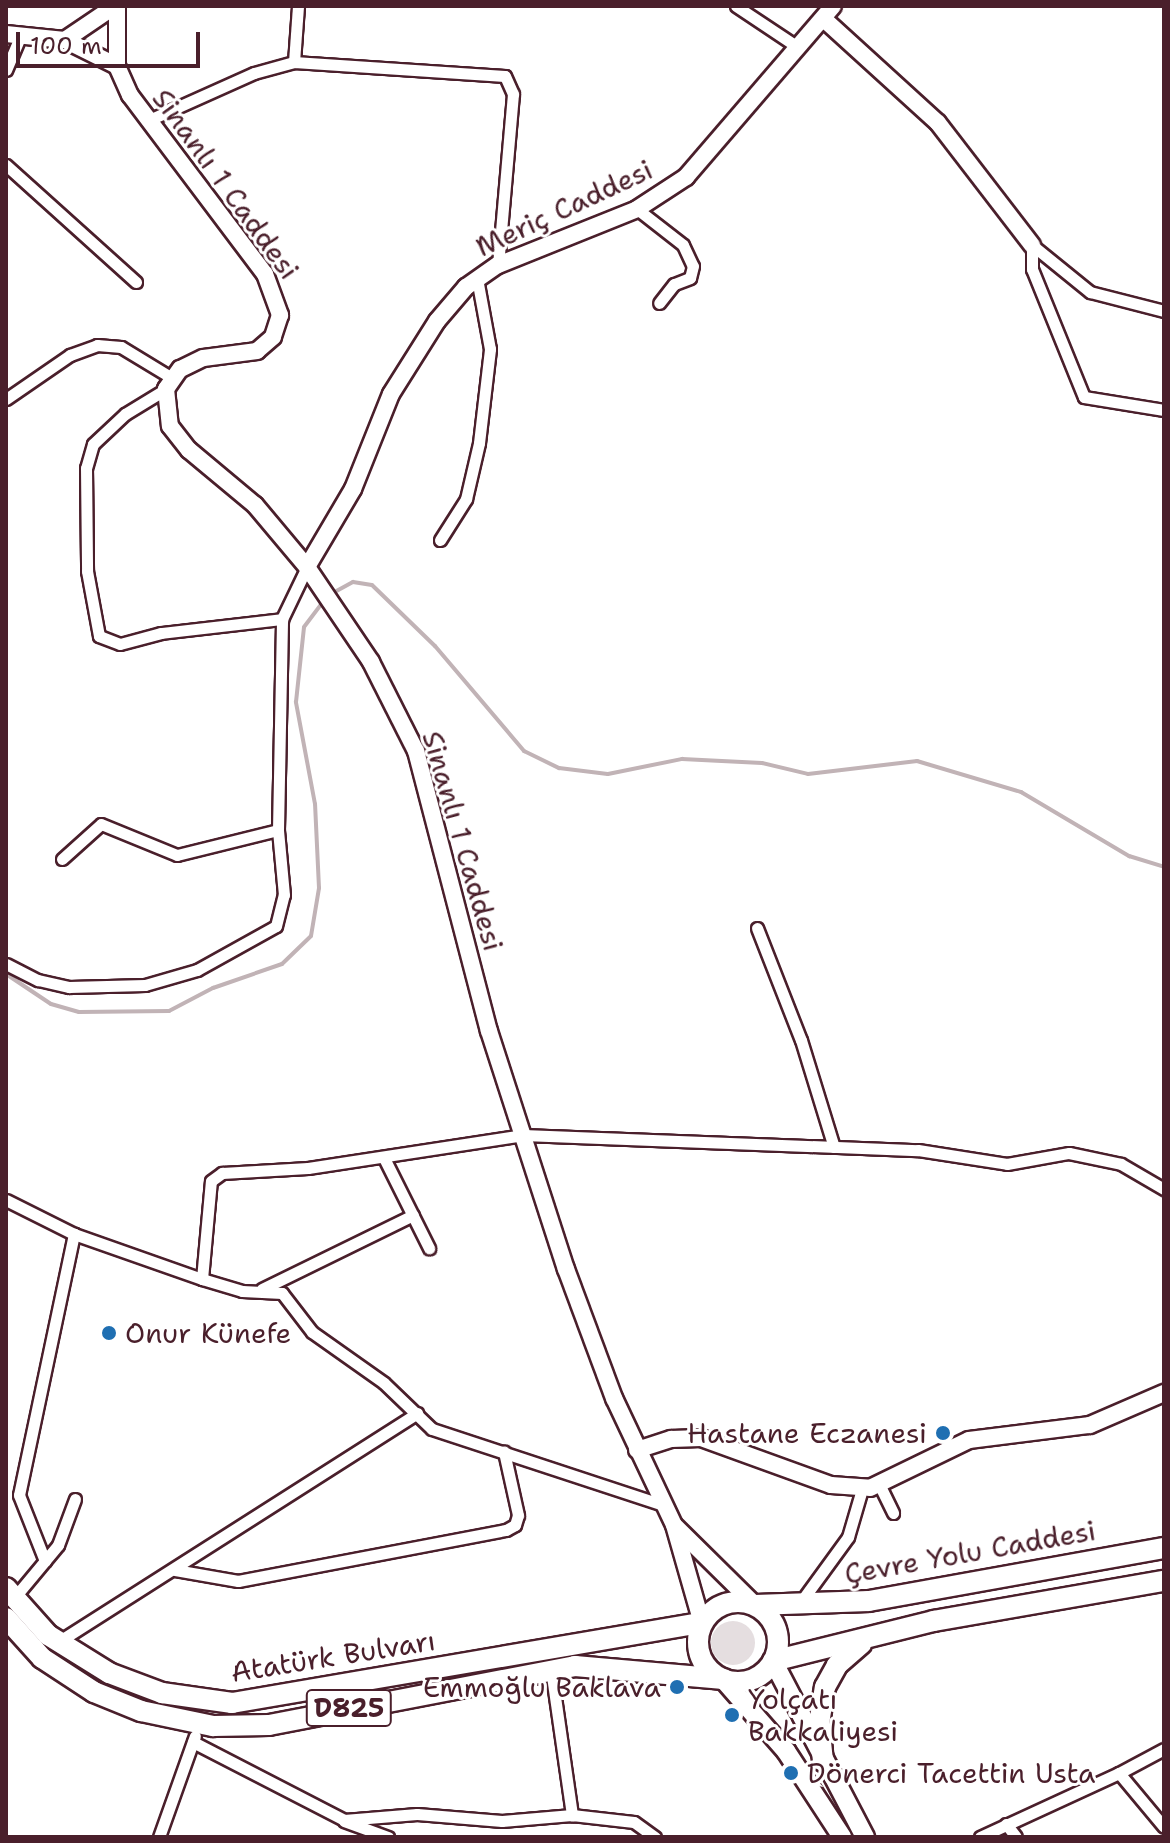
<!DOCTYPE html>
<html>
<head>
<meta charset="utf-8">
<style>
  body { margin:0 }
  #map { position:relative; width:1170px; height:1843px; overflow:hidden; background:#fff; font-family:"Shantell Sans",sans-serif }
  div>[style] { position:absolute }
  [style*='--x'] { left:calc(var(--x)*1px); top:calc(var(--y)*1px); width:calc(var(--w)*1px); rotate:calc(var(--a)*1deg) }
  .green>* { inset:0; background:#e5dee0 }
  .round { border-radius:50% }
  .stream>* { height:4px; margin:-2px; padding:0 2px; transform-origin:2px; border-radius:2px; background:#c1b3b6 }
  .roads { filter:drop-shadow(2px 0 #4a1f2b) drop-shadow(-2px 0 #4a1f2b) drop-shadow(0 2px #4a1f2b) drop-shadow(0 -2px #4a1f2b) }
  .street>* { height:11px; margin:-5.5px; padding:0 5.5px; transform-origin:5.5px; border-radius:5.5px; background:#fff }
  .secondary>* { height:16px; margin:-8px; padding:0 8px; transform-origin:8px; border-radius:8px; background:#fff }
  .primary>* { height:18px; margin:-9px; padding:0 9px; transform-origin:9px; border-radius:9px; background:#fff }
  .highway>* { height:20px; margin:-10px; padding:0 10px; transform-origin:10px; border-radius:10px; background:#fff }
  .highway>.ring { margin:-10px; padding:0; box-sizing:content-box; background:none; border:20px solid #fff; border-radius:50% }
  .dots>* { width:22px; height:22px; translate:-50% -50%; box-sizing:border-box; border:4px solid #fff; border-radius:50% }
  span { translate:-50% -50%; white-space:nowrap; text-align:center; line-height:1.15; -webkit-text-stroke:6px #fff; paint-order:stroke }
  .shield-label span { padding:2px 6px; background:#fff; border:2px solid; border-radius:6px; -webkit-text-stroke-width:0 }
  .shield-label { font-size:26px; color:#4a1f2b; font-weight:700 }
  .street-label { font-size:28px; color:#4a1f2b }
  .poi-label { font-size:28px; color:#4a1f2b }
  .left { translate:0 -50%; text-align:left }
  .right { translate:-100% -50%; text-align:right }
  .frame { position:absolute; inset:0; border:8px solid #4a1f2b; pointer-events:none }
  .scale { position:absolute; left:16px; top:32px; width:184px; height:36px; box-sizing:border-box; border:4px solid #4a1f2b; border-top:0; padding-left:10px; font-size:24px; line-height:28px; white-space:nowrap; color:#4a1f2b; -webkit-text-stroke:6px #fff; paint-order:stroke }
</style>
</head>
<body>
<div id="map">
  <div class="green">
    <div class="round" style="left:711px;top:1621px;width:44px;height:44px"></div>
  </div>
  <div class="stream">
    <div style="--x:331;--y:594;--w:25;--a:-29"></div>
    <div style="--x:353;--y:582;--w:19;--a:9"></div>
    <div style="--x:372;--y:585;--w:88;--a:44.1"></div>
    <div style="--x:435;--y:646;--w:138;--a:49.7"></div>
    <div style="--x:524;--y:751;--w:39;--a:26"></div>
    <div style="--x:559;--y:768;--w:49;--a:7"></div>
    <div style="--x:608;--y:774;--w:76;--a:-11.5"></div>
    <div style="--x:682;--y:759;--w:80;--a:2.9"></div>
    <div style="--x:762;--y:763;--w:47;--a:13.4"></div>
    <div style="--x:808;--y:774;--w:110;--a:-6.8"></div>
    <div style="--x:917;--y:761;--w:109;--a:16.6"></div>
    <div style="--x:1021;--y:792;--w:126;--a:30.7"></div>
    <div style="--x:1129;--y:856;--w:37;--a:17"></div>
    <div style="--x:6;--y:974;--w:54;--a:33.7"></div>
    <div style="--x:51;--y:1004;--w:29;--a:16"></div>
    <div style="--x:79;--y:1012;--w:90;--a:-0.6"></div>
    <div style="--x:169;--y:1011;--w:50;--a:-27.6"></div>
    <div style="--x:213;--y:988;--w:73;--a:-19.2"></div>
    <div style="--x:282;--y:964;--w:40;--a:-44"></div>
    <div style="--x:311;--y:936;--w:49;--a:-80.5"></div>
    <div style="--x:319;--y:888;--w:84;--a:-92.7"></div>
    <div style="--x:315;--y:804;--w:104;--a:-100.6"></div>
    <div style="--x:296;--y:702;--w:75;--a:-83.9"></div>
    <div style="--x:304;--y:627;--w:34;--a:-53"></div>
  </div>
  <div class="roads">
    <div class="street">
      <div style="--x:736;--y:6;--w:72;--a:33.7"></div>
      <div style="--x:294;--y:62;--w:56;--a:-85.9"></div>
      <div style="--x:6;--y:70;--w:36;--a:-67"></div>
      <div style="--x:149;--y:120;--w:115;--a:-24.1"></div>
      <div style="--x:254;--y:73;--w:41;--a:-15.4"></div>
      <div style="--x:294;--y:62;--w:211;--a:3.8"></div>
      <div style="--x:505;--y:76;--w:20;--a:66"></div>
      <div style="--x:513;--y:94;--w:172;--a:95"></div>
      <div style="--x:6;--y:165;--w:175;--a:42"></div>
      <div style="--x:637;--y:209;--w:58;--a:38"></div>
      <div style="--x:683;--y:245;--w:23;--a:65"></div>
      <div style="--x:693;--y:266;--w:12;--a:104"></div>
      <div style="--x:690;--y:278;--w:17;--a:159"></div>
      <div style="--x:674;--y:284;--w:24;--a:128"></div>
      <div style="--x:1032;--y:245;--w:24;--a:90"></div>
      <div style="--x:1032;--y:269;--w:138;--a:67.9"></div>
      <div style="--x:1084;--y:397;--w:81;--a:9.2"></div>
      <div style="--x:1032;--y:245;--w:75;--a:39"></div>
      <div style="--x:1090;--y:292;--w:76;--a:14.4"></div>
      <div style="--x:166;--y:389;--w:48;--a:148.6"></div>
      <div style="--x:125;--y:414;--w:44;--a:136.8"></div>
      <div style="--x:93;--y:444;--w:25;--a:106"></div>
      <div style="--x:86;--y:468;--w:103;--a:89.4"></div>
      <div style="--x:87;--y:571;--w:66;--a:79.5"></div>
      <div style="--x:99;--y:636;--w:22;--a:21"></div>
      <div style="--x:120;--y:644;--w:42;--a:-15"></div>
      <div style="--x:161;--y:633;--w:122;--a:-6.6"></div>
      <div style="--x:6;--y:399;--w:78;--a:-34.5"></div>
      <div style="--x:70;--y:355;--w:29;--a:-20"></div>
      <div style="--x:97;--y:345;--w:24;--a:5"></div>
      <div style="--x:121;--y:347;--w:60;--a:31.3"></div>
      <div style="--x:440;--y:540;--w:49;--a:-57.6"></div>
      <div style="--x:466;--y:499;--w:57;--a:-76.9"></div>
      <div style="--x:479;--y:443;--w:95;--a:-83.3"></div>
      <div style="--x:490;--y:349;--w:72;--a:-100.4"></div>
      <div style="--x:62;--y:859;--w:52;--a:-41.9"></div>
      <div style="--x:101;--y:824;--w:82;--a:22.2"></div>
      <div style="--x:177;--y:855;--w:104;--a:-13.9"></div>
      <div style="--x:757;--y:928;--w:120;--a:68.6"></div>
      <div style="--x:801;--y:1040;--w:112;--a:72.9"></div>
      <div style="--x:6;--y:964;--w:36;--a:27"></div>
      <div style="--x:38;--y:980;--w:32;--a:13"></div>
      <div style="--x:69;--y:987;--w:76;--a:-1.5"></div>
      <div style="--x:145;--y:985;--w:54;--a:-16.1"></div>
      <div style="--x:197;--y:970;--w:90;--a:-29.1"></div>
      <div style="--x:276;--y:926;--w:32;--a:-76"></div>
      <div style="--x:284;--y:895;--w:65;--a:-95.3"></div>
      <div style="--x:278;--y:830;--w:211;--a:-88.9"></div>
      <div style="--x:282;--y:619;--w:58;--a:-64.3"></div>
      <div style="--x:384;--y:1158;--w:101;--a:63.4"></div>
      <div style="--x:6;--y:1200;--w:76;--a:26.6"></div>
      <div style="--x:74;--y:1234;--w:136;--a:19.4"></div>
      <div style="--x:202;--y:1279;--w:42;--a:16.7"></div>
      <div style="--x:242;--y:1291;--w:40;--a:2.9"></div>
      <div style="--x:282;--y:1293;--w:49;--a:52.4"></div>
      <div style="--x:312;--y:1332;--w:88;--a:35.3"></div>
      <div style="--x:384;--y:1383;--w:66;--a:43.8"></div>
      <div style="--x:432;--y:1429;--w:243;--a:18.2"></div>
      <div style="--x:202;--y:1279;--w:98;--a:-84.8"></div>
      <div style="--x:211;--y:1181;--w:14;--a:-36"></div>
      <div style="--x:222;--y:1173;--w:86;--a:-3.3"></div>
      <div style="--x:308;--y:1168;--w:218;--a:-8.7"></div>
      <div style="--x:523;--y:1135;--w:395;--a:2.2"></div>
      <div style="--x:918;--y:1150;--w:90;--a:8.9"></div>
      <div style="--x:1007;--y:1164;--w:63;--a:-10.1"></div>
      <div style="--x:1069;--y:1153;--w:53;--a:11.9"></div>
      <div style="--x:1121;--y:1164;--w:50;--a:30.2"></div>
      <div style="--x:262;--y:1289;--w:168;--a:-26.1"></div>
      <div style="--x:880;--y:1486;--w:30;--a:64"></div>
      <div style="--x:45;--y:1561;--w:71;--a:-111.5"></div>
      <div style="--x:19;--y:1495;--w:267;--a:-78.1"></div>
      <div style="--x:175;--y:1570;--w:64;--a:9.9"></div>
      <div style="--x:238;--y:1581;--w:273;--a:-10.8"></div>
      <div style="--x:506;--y:1530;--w:10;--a:-29"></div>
      <div style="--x:515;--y:1525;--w:10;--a:-73"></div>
      <div style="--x:518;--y:1515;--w:65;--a:-102.5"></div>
      <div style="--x:14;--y:1598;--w:69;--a:-50.3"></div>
      <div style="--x:58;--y:1545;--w:49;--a:-69.7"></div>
      <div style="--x:800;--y:1603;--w:82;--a:-54"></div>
      <div style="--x:848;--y:1537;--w:50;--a:-73.7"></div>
      <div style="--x:58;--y:1642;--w:426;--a:-32.5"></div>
      <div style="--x:551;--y:1669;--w:148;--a:81.8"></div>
      <div style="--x:193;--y:1742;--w:170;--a:27.3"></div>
      <div style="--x:344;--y:1820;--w:73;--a:-4.7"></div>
      <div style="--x:417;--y:1814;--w:85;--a:4.7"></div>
      <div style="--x:502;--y:1821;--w:70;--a:-4.9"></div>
      <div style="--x:572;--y:1815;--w:62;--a:6.4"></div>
      <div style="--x:634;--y:1822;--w:26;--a:36"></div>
      <div style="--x:1119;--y:1773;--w:51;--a:-28.1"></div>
      <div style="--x:344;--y:1821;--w:47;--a:20"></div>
      <div style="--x:1006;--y:1824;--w:16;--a:52"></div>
      <div style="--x:159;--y:1837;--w:107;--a:-70.4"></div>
      <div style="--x:980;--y:1837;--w:153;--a:-24.7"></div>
      <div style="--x:1119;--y:1773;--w:70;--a:50.2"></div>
    </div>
    <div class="secondary">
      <div style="--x:115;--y:6;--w:60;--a:145.8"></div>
      <div style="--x:65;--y:40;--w:58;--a:26.6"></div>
      <div style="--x:117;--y:6;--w:60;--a:90"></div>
      <div style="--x:117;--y:66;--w:32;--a:66"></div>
      <div style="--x:130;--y:95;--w:224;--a:53"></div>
      <div style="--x:265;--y:274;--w:44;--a:69.9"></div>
      <div style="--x:280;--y:315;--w:23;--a:108"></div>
      <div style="--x:273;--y:337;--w:21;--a:139"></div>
      <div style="--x:257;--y:351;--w:54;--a:172.6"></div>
      <div style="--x:203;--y:358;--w:25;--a:154"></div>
      <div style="--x:180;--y:369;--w:24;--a:125"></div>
      <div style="--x:166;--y:389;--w:37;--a:84"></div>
      <div style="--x:170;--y:426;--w:31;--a:52"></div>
      <div style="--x:189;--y:450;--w:86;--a:39.8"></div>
      <div style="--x:255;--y:505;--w:81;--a:50"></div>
      <div style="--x:307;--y:567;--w:115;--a:56"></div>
      <div style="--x:371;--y:662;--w:100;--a:63.2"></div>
      <div style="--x:416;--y:751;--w:289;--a:75.4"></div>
      <div style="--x:489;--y:1031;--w:250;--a:72.1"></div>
      <div style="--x:566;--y:1269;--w:138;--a:69.6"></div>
      <div style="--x:614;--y:1398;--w:140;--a:64.7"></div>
      <div style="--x:674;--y:1525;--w:102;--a:74.1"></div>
      <div style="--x:826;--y:21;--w:151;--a:42.3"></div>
      <div style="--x:938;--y:123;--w:154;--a:52.4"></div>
      <div style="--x:6;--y:34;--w:59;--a:5.8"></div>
      <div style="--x:307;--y:567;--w:91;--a:-59.5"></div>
      <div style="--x:353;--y:489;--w:102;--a:-68.2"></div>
      <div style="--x:391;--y:394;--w:86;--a:-57.8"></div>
      <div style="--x:437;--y:321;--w:45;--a:-49.5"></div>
      <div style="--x:466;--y:287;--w:39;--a:-35"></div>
      <div style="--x:498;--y:265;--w:150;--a:-21.9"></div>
      <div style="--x:637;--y:209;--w:59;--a:-33.1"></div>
      <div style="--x:686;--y:177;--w:225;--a:-49.3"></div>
      <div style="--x:637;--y:1450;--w:36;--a:-18"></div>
      <div style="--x:671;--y:1439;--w:30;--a:-2"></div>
      <div style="--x:701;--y:1438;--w:138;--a:19.9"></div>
      <div style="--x:831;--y:1485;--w:39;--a:4"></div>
      <div style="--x:870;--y:1488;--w:110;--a:-25.9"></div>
      <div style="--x:969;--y:1440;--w:122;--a:-7.1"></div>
      <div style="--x:1090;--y:1425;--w:81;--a:-23.4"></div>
      <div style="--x:676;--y:1527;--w:111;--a:44.6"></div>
    </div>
    <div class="primary">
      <div style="--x:773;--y:1661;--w:199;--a:62.4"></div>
      <div style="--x:723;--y:1679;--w:96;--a:48.8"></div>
      <div style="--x:786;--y:1751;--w:103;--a:56.9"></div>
    </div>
    <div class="highway">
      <div style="--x:6;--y:1588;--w:63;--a:48.2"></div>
      <div style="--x:48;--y:1635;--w:72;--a:31.9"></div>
      <div style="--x:109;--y:1673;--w:57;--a:20.7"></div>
      <div style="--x:162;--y:1693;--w:71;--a:8.1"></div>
      <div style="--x:232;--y:1703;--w:477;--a:-9.7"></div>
      <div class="ring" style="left:698px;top:1602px;width:60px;height:60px"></div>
      <div style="--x:755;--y:1605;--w:114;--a:-2"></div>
      <div style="--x:869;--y:1601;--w:300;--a:-10.2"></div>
      <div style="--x:6;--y:1618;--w:54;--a:48"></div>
      <div style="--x:42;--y:1658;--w:62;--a:33.2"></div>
      <div style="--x:94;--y:1692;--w:51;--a:22"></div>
      <div style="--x:141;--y:1711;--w:74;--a:11.8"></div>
      <div style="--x:213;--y:1726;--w:56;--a:-1"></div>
      <div style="--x:269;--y:1725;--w:312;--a:-10.9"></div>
      <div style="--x:575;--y:1666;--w:149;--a:5"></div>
      <div style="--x:773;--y:1661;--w:166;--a:-14"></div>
      <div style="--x:934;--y:1621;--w:233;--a:-9.9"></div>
      <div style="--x:823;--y:1761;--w:37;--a:-96"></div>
      <div style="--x:819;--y:1724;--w:37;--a:-81"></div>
      <div style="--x:825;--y:1687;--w:25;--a:-61"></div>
      <div style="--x:837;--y:1665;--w:32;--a:-41"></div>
    </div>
  </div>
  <div class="dots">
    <div style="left:109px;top:1333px;background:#1f6fb2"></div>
    <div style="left:943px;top:1433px;background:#1f6fb2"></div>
    <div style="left:677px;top:1687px;background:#1f6fb2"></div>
    <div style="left:732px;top:1715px;background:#1f6fb2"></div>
    <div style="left:791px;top:1773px;background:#1f6fb2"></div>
  </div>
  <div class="shield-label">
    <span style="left:349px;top:1708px">D825</span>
  </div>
  <div class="street-label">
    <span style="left:226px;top:184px;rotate:54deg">Sinanlı 1 Caddesi</span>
    <span style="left:564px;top:208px;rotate:-25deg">Meriç Caddesi</span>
    <span style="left:463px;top:841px;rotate:74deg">Sinanlı 1 Caddesi</span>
    <span style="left:970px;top:1552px;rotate:-10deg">Çevre Yolu Caddesi</span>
    <span style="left:333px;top:1656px;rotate:-9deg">Atatürk Bulvarı</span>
  </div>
  <div class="poi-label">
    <span class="left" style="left:125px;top:1333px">Onur Künefe</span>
    <span class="right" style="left:927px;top:1433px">Hastane Eczanesi</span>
    <span class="right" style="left:661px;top:1687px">Emmoğlu Baklava</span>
    <span class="left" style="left:748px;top:1715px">Yolçatı<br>Bakkaliyesi</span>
    <span class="left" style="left:807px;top:1773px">Dönerci Tacettin Usta</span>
  </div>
  <div class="frame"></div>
  <div class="scale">100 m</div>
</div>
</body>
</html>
